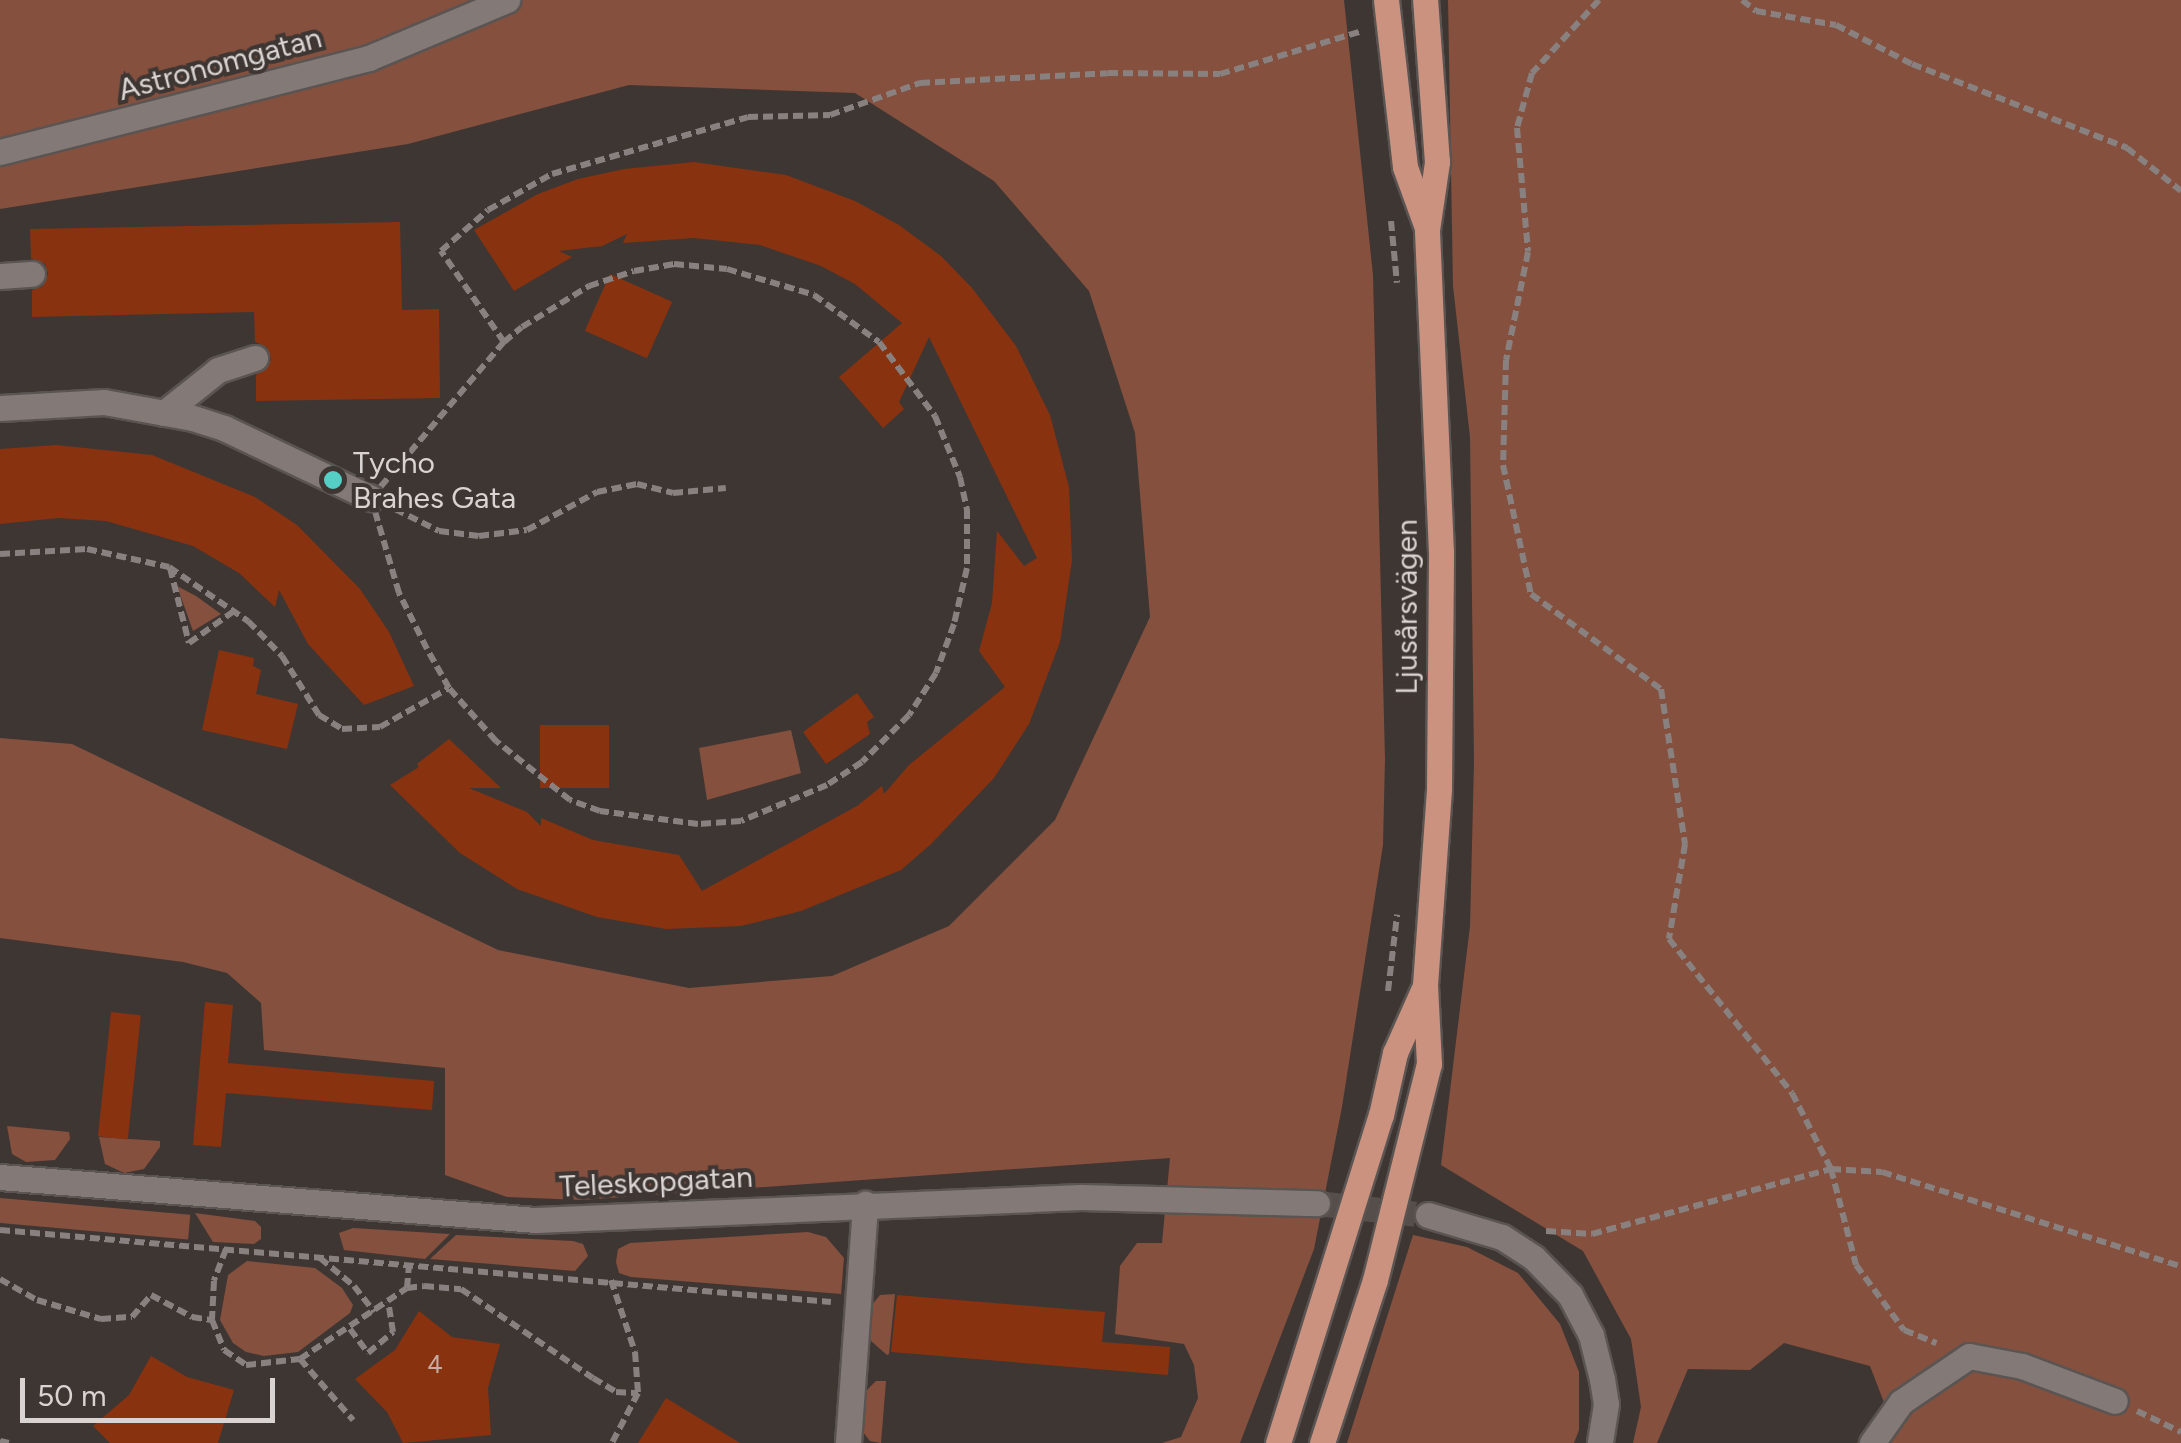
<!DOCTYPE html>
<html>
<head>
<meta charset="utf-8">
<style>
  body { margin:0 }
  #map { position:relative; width:2181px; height:1443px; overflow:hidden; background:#3e3633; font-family:Figtree,sans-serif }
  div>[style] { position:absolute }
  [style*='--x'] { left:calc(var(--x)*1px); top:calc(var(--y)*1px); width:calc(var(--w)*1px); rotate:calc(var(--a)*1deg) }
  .green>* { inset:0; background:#85503e; transform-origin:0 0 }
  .building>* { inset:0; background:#893210; transform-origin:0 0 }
  .minor-tunnel>* { height:25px; margin-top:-12.5px; transform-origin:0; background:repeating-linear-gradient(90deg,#554e4b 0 25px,transparent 0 37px) }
  .path>* { height:6px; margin-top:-3px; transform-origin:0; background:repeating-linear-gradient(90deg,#88817f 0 10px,transparent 0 15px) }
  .roads { filter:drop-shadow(2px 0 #5a5452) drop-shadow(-2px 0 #5a5452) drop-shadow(0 2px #5a5452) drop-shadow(0 -2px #5a5452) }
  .minor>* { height:25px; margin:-12.5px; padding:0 12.5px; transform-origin:12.5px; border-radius:12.5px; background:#837a77 }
  .major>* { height:25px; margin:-12.5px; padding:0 12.5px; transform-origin:12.5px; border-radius:12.5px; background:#ca927f }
  .dots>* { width:28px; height:28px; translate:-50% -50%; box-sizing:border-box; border:5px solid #3e3633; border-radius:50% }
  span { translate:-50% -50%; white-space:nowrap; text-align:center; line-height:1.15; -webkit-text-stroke:8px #3e3633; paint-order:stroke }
  .number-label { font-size:25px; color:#c5aca2 }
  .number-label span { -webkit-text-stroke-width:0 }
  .street-label { font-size:30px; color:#d9d4d2 }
  .poi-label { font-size:30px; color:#d9d4d2 }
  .left { translate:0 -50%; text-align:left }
  .scale { position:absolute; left:20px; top:1378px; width:255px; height:45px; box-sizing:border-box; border:5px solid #d9d4d2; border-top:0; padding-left:12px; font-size:30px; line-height:35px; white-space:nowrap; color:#d9d4d2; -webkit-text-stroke:8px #3e3633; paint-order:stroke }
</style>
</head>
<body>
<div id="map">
  <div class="green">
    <div style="clip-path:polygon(0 0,1344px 0,1373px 275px,1385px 759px,1383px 845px,1342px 1107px,1314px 1249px,1240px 1443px,1162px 1443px,1181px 1437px,1198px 1398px,1194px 1365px,1184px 1344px,1115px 1334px,1120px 1266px,1137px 1243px,1162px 1243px,1170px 1158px,582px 1200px,507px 1197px,445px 1175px,445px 1068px,264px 1050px,261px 1003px,227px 973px,183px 962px,0 938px,0 738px,72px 744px,498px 950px,689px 988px,832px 976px,949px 926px,1055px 820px,1150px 617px,1135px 433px,1089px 291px,994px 181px,855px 93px,629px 85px,408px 144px,0 209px)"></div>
    <div style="clip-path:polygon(1448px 0,2181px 0,2181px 1443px,1857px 1443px,1885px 1405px,1870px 1366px,1784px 1343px,1750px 1370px,1688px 1369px,1657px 1443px,1633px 1443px,1641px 1407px,1631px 1339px,1583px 1251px,1441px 1165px,1470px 926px,1474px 762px,1470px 437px,1453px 286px)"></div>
    <div style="clip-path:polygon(177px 586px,196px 596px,221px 614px,193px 631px)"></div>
    <div style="clip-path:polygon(791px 730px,801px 773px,707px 800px,699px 748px)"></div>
    <div style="clip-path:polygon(7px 1126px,69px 1132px,70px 1139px,55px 1160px,26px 1162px,12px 1154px)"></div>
    <div style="clip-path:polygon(99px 1137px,160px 1141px,160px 1147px,144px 1169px,124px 1173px,105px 1164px)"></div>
    <div style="left:0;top:1198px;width:191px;height:25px;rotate:5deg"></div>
    <div style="clip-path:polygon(195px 1213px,255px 1221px,261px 1227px,261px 1239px,254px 1244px,213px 1242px)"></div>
    <div style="clip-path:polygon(353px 1228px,450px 1234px,425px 1259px,344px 1250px,339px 1233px)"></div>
    <div style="clip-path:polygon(808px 1232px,826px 1237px,844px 1258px,841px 1294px,631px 1277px,619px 1273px,616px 1262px,618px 1249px,630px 1243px)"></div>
    <div style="clip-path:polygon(456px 1235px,573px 1241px,583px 1244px,588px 1256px,575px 1271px,430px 1259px)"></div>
    <div style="clip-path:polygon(1413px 1235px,1467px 1247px,1518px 1273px,1560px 1324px,1579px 1372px,1579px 1430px,1574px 1443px,1347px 1443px)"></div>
    <div style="clip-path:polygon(247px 1261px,315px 1268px,342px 1288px,353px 1305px,350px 1313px,298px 1352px,264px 1356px,246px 1352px,233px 1343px,220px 1320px,228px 1275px)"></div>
    <div style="clip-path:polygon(895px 1294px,889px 1354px,887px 1355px,871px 1341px,870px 1307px,880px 1295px)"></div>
    <div style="clip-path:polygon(876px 1381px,886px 1381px,881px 1443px,870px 1441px,859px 1427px,862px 1395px)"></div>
  </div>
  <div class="building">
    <div style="clip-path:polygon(694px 162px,786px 175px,855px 201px,899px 225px,941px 256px,972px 288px,1016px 346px,1050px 415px,1069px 487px,1072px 560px,1060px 642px,1029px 724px,994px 778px,931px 844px,901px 870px,801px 911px,741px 926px,666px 929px,597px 917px,517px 889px,460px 853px,390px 785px,419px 767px,417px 764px,449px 739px,501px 788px,469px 788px,527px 812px,541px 826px,541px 818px,593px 840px,679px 855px,702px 891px,857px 806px,882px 786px,884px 794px,909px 765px,1005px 687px,979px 651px,992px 603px,997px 531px,1024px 566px,1037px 558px,929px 337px,899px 402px,904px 409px,883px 428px,839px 377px,902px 323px,855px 284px,821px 266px,760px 245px,694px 238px,623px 243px,627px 234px,602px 246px,559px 251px,572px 257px,514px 291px,474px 230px,538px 194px,578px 179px,624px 169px)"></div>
    <div style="clip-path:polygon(400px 222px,402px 310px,439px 309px,440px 398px,256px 401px,256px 375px,271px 360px,267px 347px,255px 342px,254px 312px,32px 317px,32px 290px,42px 287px,48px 274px,45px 264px,31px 258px,30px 229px)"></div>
    <div style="left:610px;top:274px;width:68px;height:62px;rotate:24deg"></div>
    <div style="clip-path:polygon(56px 445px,152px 455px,255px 497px,297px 525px,360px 589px,389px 632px,414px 686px,364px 705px,308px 644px,279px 590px,275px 607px,239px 573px,193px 546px,106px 521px,58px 518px,0 524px,0 449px)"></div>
    <div style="clip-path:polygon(219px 650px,254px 658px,253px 666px,261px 670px,256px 694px,298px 704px,287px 749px,202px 730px)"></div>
    <div style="clip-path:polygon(857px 693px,874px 717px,867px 722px,870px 734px,826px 764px,803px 732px)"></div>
    <div style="left:609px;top:725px;width:63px;height:69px;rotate:90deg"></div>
    <div style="clip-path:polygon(205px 1002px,233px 1005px,228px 1063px,434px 1081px,432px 1110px,226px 1093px,221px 1147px,193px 1145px)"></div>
    <div style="left:111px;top:1012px;width:30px;height:125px;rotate:6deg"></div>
    <div style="clip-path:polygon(897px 1295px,1105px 1312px,1102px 1342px,1170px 1347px,1168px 1375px,891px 1352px)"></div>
    <div style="clip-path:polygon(419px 1311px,452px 1337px,500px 1344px,488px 1388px,491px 1435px,403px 1443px,387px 1412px,355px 1379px,395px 1350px)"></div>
    <div style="clip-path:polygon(151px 1356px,187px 1377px,234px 1390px,218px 1443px,110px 1443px,93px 1426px,129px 1395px)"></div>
    <div style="clip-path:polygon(666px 1398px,740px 1443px,638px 1443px)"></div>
  </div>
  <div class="minor-tunnel">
    <div style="--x:1317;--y:1203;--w:112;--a:6.2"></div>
  </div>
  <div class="path">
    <div style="--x:1599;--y:0;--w:99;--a:132.5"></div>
    <div style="--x:1532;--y:73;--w:57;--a:105.3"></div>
    <div style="--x:1517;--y:128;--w:124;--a:84.9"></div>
    <div style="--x:1528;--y:252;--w:110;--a:101.5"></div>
    <div style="--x:1506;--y:360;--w:105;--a:91.6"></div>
    <div style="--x:1503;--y:465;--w:132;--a:77.8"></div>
    <div style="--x:1531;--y:594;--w:161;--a:36.2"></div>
    <div style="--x:1661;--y:689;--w:157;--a:81.2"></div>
    <div style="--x:1685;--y:844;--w:96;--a:99.6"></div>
    <div style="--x:1669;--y:939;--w:197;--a:51.4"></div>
    <div style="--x:1792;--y:1093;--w:85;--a:62.8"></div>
    <div style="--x:1831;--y:1169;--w:99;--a:75.4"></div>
    <div style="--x:1856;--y:1265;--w:81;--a:53.6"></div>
    <div style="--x:1904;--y:1330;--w:35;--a:22"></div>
    <div style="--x:1742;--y:0;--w:18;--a:38"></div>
    <div style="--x:1756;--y:11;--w:81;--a:9.9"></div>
    <div style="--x:1836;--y:25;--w:85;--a:27.2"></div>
    <div style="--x:1912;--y:64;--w:231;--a:21.3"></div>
    <div style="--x:2127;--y:148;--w:69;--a:38.5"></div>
    <div style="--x:1391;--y:221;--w:62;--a:84.5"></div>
    <div style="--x:674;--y:264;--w:53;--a:5.4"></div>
    <div style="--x:727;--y:269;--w:91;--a:16.6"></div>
    <div style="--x:814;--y:295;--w:80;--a:35.9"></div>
    <div style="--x:879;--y:342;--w:93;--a:52.9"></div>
    <div style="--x:935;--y:416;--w:66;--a:67.7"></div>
    <div style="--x:960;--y:477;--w:33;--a:78"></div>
    <div style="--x:967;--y:509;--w:59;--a:90"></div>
    <div style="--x:967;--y:568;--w:57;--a:103.1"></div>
    <div style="--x:954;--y:624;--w:52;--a:110.2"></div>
    <div style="--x:936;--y:673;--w:50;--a:122.7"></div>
    <div style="--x:909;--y:715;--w:66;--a:135"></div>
    <div style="--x:862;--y:762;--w:42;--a:146.7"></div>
    <div style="--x:827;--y:785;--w:93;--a:157.3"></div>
    <div style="--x:741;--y:821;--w:43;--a:176"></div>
    <div style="--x:698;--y:824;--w:99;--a:-172.4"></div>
    <div style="--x:600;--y:811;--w:32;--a:-160"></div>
    <div style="--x:570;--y:800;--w:95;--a:-141.4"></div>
    <div style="--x:496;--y:741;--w:71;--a:-131.6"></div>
    <div style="--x:449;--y:688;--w:45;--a:-119.4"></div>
    <div style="--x:427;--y:649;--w:63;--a:-116.6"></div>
    <div style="--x:399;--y:593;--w:99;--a:-106.4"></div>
    <div style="--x:371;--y:498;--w:205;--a:-49.6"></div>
    <div style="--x:504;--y:342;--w:23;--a:-40"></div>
    <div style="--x:522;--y:327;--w:79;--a:-31.5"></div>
    <div style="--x:589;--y:286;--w:47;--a:-18.4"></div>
    <div style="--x:634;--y:271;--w:41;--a:-9.9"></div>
    <div style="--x:504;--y:342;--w:111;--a:-124.7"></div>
    <div style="--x:441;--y:251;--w:62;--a:-41.1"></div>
    <div style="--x:488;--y:210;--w:73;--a:-29.4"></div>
    <div style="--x:552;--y:174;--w:204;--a:-16.2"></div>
    <div style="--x:748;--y:117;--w:82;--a:-1.4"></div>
    <div style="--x:830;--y:115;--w:96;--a:-19.6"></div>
    <div style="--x:920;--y:83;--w:188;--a:-3"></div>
    <div style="--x:1108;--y:73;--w:112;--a:0.5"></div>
    <div style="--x:1220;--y:74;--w:148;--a:-16.8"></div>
    <div style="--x:395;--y:509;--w:49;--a:26.6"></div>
    <div style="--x:439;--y:531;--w:40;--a:7.1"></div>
    <div style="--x:479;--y:536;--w:48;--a:-7.1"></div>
    <div style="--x:527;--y:530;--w:80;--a:-28.5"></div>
    <div style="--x:597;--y:492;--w:41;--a:-11.3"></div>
    <div style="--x:637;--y:484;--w:37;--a:14"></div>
    <div style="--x:673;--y:493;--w:53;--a:-5.4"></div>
    <div style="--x:0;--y:554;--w:87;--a:-3.3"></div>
    <div style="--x:87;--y:549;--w:84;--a:12.4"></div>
    <div style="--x:169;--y:567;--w:96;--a:34.4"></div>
    <div style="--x:248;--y:621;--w:49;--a:45.8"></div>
    <div style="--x:282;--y:656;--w:70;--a:57.9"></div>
    <div style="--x:319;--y:715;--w:27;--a:31"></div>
    <div style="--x:342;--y:729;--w:38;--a:-3"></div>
    <div style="--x:380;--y:727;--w:79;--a:-29.5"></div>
    <div style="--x:170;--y:568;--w:77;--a:75.8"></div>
    <div style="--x:189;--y:643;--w:55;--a:-35.4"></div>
    <div style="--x:1388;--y:991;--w:77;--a:-83.2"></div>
    <div style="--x:0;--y:1230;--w:834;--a:4.95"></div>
    <div style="--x:1546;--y:1231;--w:46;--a:3.7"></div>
    <div style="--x:1592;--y:1234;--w:248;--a:-15.2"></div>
    <div style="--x:1831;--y:1169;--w:51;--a:3.4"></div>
    <div style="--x:1882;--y:1172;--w:313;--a:17.5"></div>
    <div style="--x:226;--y:1249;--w:34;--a:111"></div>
    <div style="--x:214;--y:1281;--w:39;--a:93"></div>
    <div style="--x:212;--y:1320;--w:32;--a:68"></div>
    <div style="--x:224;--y:1350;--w:27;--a:34"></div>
    <div style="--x:246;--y:1365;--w:54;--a:-6.3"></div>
    <div style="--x:300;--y:1359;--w:128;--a:-33.6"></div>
    <div style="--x:407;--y:1288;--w:17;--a:-7"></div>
    <div style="--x:424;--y:1286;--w:37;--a:5"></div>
    <div style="--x:461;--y:1289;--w:159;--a:34"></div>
    <div style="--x:593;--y:1378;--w:27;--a:31"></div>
    <div style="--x:616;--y:1392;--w:22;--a:3"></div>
    <div style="--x:320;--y:1258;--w:44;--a:39.5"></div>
    <div style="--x:354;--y:1286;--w:33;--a:52"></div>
    <div style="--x:0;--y:1279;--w:43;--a:29.6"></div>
    <div style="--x:37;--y:1300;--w:67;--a:16.5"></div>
    <div style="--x:101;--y:1319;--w:31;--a:-4"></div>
    <div style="--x:132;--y:1317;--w:29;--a:-49"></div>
    <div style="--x:151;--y:1295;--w:47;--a:28.2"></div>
    <div style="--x:192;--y:1317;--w:20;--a:9"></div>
    <div style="--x:611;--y:1280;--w:76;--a:71.6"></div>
    <div style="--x:635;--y:1352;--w:41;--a:85.8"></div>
    <div style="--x:638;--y:1393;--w:56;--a:117.5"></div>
    <div style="--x:407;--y:1288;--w:24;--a:-85"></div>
    <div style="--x:350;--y:1329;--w:30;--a:53"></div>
    <div style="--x:368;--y:1353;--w:33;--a:-40"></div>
    <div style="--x:393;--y:1332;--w:30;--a:-99"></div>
    <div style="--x:300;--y:1359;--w:81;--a:49"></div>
    <div style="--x:2137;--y:1411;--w:49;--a:25.5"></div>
    <div style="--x:0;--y:1441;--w:9;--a:13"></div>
  </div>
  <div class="roads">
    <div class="minor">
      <div style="--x:0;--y:152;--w:381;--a:-14.3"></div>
      <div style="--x:369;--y:58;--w:150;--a:-22.8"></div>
      <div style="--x:0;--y:276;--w:32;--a:-4"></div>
      <div style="--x:0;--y:408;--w:104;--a:-3.3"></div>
      <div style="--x:104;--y:402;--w:90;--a:10.2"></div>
      <div style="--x:193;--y:418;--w:33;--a:18"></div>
      <div style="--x:224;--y:428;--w:163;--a:25.5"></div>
      <div style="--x:164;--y:413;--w:69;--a:-38.5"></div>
      <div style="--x:218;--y:370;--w:39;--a:-18"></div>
      <div style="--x:0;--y:1177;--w:538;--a:4.59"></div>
      <div style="--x:536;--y:1220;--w:545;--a:-2.42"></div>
      <div style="--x:1081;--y:1197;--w:236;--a:1.5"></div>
      <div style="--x:1428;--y:1215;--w:77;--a:16.6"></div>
      <div style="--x:1502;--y:1237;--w:38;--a:33"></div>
      <div style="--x:1534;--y:1258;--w:52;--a:45.8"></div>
      <div style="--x:1570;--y:1295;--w:45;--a:62.3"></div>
      <div style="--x:1591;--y:1335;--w:45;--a:76"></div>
      <div style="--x:1602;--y:1379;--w:25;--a:81"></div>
      <div style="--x:1606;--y:1404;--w:39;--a:99"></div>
      <div style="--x:848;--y:1443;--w:240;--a:-85.9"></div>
      <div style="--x:1872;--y:1443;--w:50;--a:-54.7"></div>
      <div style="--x:1901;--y:1402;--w:82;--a:-34.1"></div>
      <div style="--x:1969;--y:1356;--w:54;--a:10.7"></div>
      <div style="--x:2022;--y:1366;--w:99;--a:20.6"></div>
    </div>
    <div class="major">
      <div style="--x:1386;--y:0;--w:168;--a:83.5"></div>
      <div style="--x:1405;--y:167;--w:62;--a:70.1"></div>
      <div style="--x:1278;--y:1443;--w:344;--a:-72.6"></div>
      <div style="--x:1381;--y:1115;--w:64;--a:-77.3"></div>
      <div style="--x:1395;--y:1053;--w:69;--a:-66"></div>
      <div style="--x:1322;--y:1443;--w:171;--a:-72"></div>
      <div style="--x:1375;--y:1280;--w:223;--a:-76"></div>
      <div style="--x:1429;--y:1064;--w:79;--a:-92.9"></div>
      <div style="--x:1425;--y:985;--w:197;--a:-85.9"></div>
      <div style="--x:1439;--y:788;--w:236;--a:-89.5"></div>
      <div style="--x:1441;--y:552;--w:322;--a:-92.5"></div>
      <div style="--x:1427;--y:230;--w:69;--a:-81.6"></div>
      <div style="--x:1437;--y:162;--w:162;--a:-94.2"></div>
    </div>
  </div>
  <div class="dots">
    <div style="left:333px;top:480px;background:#55cec6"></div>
  </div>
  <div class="number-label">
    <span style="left:435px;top:1364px">4</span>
  </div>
  <div class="street-label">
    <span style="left:220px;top:64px;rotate:-15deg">Astronomgatan</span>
    <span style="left:1407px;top:607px;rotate:-90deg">Ljusårsvägen</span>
    <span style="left:656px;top:1182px;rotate:-3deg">Teleskopgatan</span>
  </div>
  <div class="poi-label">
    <span class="left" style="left:353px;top:480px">Tycho<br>Brahes Gata</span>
  </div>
  <div class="scale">50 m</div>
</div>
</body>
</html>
